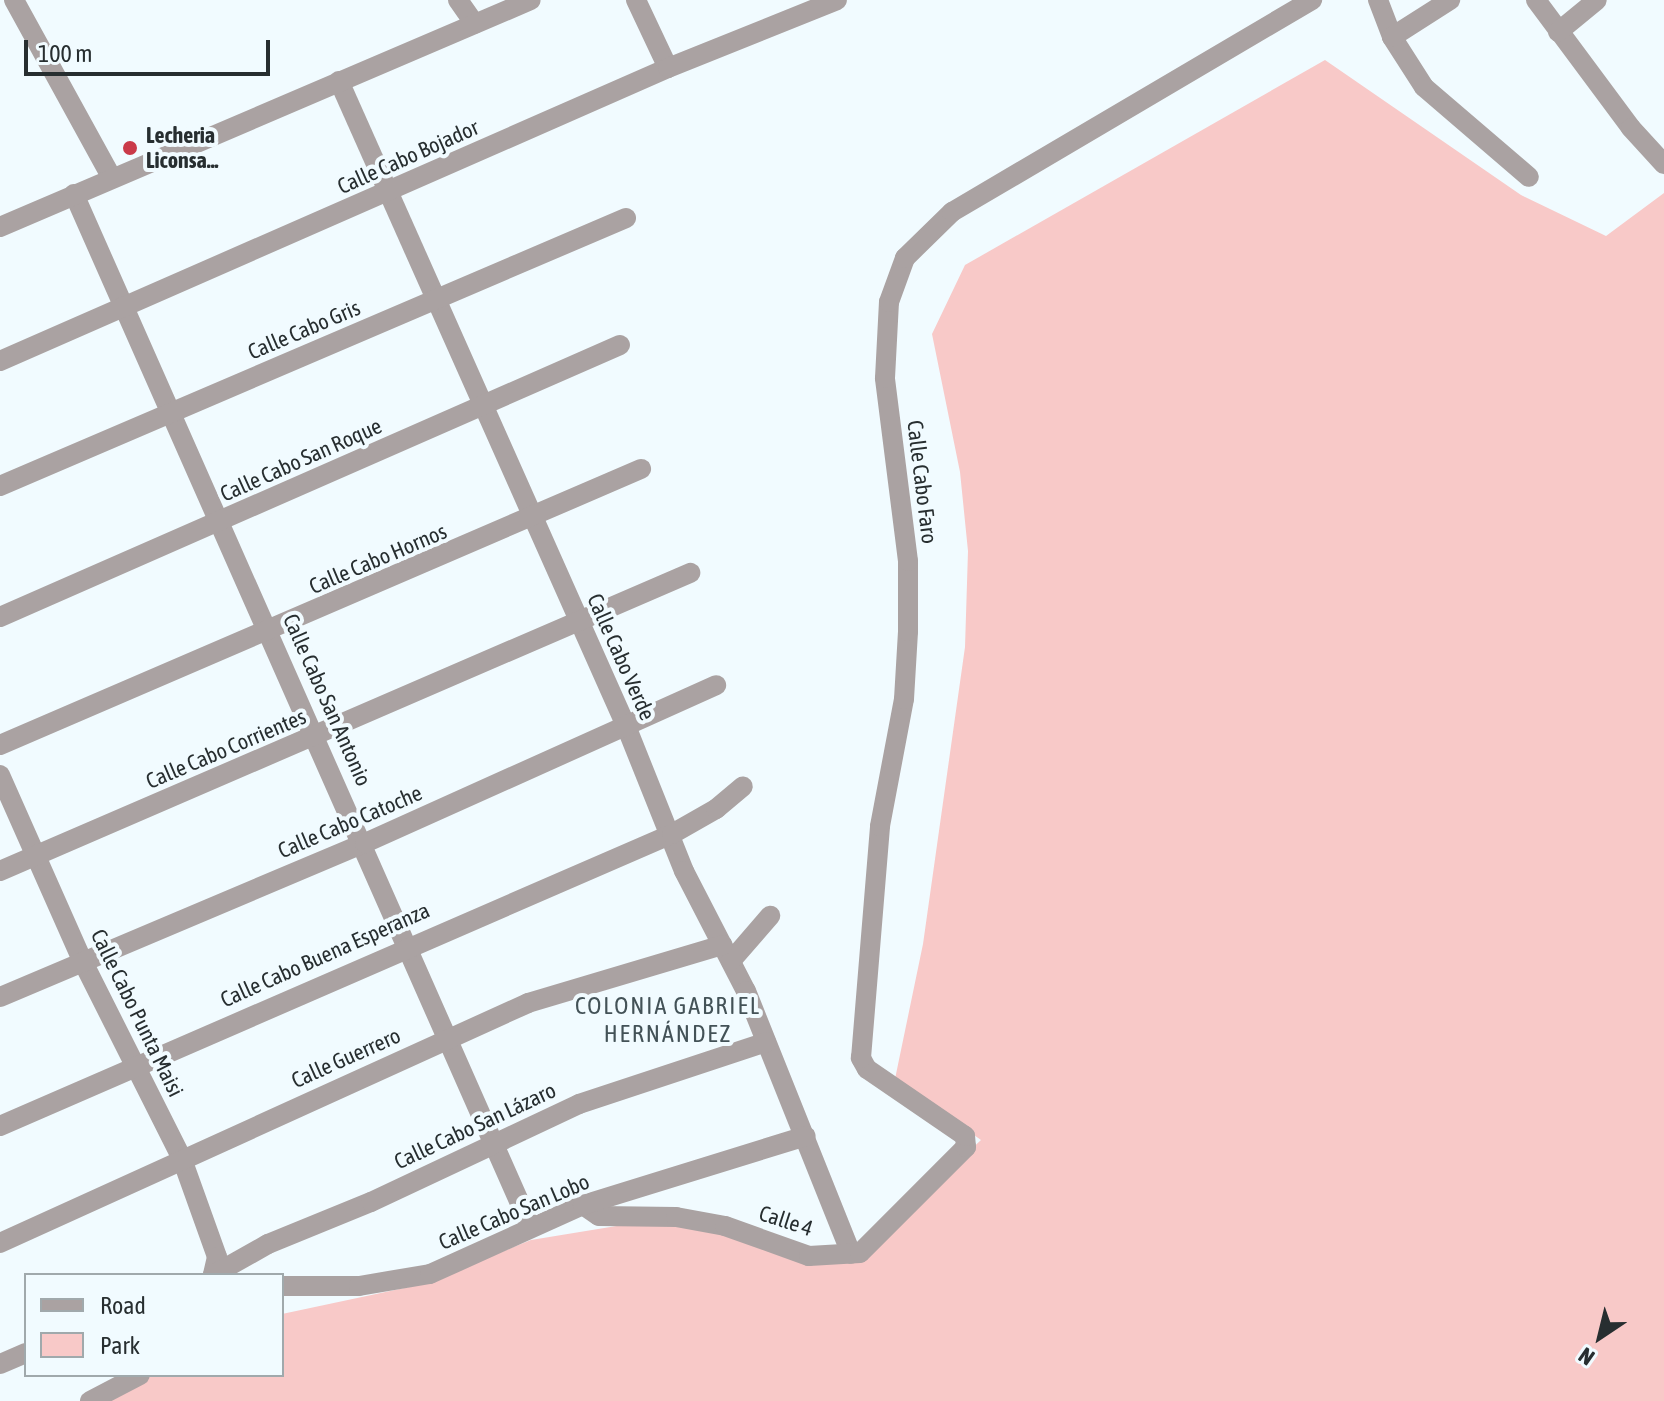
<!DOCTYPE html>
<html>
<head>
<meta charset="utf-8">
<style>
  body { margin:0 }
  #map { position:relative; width:1664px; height:1401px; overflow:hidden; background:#f1fbff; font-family:"Asap Condensed",sans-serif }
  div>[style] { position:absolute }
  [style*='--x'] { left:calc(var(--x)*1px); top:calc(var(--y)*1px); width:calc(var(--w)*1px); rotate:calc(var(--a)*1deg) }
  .green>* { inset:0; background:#f8c9c8 }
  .minor>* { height:20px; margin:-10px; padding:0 10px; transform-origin:10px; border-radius:10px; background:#aaa2a2 }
  .dots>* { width:22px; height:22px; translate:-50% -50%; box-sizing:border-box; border:4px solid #f1fbff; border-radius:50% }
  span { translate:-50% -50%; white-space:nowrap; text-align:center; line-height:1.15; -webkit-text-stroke:8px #f1fbff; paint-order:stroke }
  .poi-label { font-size:22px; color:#272e30; font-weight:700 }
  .left { translate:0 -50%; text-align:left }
  .street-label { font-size:22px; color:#272e30 }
  .neighbourhood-label { font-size:24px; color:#435257; letter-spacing:2px }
  .legend { position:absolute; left:24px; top:1273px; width:260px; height:104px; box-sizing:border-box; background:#f1fbff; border:2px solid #a0a9ac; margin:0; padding:10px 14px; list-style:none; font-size:24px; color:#272e30 }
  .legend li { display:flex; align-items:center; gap:16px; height:40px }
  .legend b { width:40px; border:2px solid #a0a9ac }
  .north { position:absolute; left:1560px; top:1297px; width:80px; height:80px; -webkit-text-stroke:6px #f1fbff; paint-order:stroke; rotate:215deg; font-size:22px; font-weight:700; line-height:32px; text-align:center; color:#272e30 }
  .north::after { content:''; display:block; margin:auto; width:28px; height:36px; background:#272e30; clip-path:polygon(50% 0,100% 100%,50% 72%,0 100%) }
  .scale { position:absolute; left:24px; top:40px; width:246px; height:36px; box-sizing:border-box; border:4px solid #272e30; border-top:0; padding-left:10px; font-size:24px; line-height:28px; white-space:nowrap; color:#272e30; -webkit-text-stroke:6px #f1fbff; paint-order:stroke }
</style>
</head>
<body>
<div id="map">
  <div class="green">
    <div style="clip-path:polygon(1325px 60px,1521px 195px,1606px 236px,1664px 193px,1664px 1401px,98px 1401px,147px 1375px,282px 1375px,282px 1314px,423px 1284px,531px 1240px,653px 1220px,853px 1260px,981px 1140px,895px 1079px,923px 944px,965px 647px,968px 551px,960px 472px,932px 334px,965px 265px)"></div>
  </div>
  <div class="minor">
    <div style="--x:14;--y:0;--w:203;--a:61.2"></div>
    <div style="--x:458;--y:0;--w:29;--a:55"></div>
    <div style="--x:636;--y:0;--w:75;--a:64.8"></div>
    <div style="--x:1378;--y:0;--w:40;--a:69"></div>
    <div style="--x:1392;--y:37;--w:59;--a:57.4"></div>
    <div style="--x:1424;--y:87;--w:138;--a:40.6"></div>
    <div style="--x:1536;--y:0;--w:159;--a:53.4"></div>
    <div style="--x:1631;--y:128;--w:49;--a:47.5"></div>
    <div style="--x:1558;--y:32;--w:50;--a:-39.4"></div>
    <div style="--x:1392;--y:37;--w:69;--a:-32.5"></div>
    <div style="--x:339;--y:81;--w:706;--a:66.01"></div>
    <div style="--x:626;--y:726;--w:156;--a:68.2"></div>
    <div style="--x:684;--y:871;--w:135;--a:62.7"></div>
    <div style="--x:746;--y:991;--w:283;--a:68.2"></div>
    <div style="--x:74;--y:194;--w:1130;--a:66.16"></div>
    <div style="--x:0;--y:227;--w:577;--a:-23.15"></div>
    <div style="--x:0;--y:361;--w:729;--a:-23.68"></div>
    <div style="--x:668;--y:68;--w:182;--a:-21.9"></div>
    <div style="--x:0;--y:486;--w:681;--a:-23.18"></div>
    <div style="--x:0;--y:617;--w:677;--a:-23.69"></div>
    <div style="--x:0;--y:745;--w:698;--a:-23.3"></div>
    <div style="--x:0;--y:775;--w:205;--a:66.1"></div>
    <div style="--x:83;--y:962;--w:220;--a:63.3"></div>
    <div style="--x:182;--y:1159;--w:104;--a:70.3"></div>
    <div style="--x:217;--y:1257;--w:18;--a:103"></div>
    <div style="--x:0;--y:871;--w:752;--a:-23.36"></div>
    <div style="--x:731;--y:961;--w:60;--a:-49.1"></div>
    <div style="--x:0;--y:997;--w:396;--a:-22.9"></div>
    <div style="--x:365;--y:843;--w:385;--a:-24.2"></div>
    <div style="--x:0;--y:1126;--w:733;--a:-23.49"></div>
    <div style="--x:672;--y:834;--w:51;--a:-29.6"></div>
    <div style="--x:716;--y:809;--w:35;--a:-40"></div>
    <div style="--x:583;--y:1205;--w:19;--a:35"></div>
    <div style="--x:599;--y:1216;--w:77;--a:0.7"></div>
    <div style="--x:676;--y:1217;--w:50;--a:10.4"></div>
    <div style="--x:725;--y:1226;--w:89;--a:19.7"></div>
    <div style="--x:809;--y:1256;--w:51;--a:-3.4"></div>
    <div style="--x:860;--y:1253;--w:150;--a:-45"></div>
    <div style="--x:966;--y:1147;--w:11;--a:-95"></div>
    <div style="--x:965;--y:1136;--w:119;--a:-145.6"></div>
    <div style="--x:867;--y:1069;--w:13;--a:-119"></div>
    <div style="--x:861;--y:1058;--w:233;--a:-85.3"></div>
    <div style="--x:880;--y:826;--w:129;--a:-79.3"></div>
    <div style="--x:904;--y:699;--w:68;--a:-86.6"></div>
    <div style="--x:908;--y:631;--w:70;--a:-90"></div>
    <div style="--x:908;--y:561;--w:184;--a:-97.2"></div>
    <div style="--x:885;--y:378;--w:76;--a:-87"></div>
    <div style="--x:889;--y:302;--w:47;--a:-70"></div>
    <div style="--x:905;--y:258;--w:66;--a:-44.4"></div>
    <div style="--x:952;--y:212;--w:418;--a:-30.5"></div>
    <div style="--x:0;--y:1243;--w:580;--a:-24.44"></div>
    <div style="--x:528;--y:1003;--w:203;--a:-16.6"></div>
    <div style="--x:213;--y:1275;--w:63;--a:-29.4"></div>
    <div style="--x:268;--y:1244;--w:111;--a:-22.2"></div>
    <div style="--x:371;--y:1202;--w:230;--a:-25.2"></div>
    <div style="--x:579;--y:1104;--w:197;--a:-18.3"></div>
    <div style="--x:282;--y:1286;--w:77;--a:0"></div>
    <div style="--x:359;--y:1286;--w:72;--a:-9.6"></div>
    <div style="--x:430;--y:1274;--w:168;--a:-24.3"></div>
    <div style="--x:583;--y:1205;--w:233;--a:-17.2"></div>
    <div style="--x:0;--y:1364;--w:28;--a:-23"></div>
    <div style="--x:90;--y:1401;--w:56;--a:-27.5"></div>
  </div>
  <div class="dots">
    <div style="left:130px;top:148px;background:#ca3a49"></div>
  </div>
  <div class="poi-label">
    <span class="left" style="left:146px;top:148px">Lecheria<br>Liconsa...</span>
  </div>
  <div class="street-label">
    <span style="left:408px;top:157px;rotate:-24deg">Calle Cabo Bojador</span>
    <span style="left:304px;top:330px;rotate:-23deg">Calle Cabo Gris</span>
    <span style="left:301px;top:460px;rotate:-24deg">Calle Cabo San Roque</span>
    <span style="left:922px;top:482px;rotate:83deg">Calle Cabo Faro</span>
    <span style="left:378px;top:559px;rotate:-23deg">Calle Cabo Hornos</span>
    <span style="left:621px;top:657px;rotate:66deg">Calle Cabo Verde</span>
    <span style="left:327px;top:700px;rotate:66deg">Calle Cabo San Antonio</span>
    <span style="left:226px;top:749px;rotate:-23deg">Calle Cabo Corrientes</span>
    <span style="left:350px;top:822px;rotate:-23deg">Calle Cabo Catoche</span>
    <span style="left:325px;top:955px;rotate:-24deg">Calle Cabo Buena Esperanza</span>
    <span style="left:137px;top:1013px;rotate:64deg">Calle Cabo Punta Maisi</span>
    <span style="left:346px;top:1058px;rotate:-24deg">Calle Guerrero</span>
    <span style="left:475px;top:1126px;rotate:-25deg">Calle Cabo San Lázaro</span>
    <span style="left:514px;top:1212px;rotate:-23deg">Calle Cabo San Lobo</span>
    <span style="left:786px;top:1221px;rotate:18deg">Calle 4</span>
  </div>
  <div class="neighbourhood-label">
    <span style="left:668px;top:1020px">COLONIA GABRIEL<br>HERNÁNDEZ</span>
  </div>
  <ul class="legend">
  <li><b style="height:10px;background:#aaa2a2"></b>Road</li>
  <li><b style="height:22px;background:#f8c9c8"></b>Park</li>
  </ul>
  <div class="north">N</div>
  <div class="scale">100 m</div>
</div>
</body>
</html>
